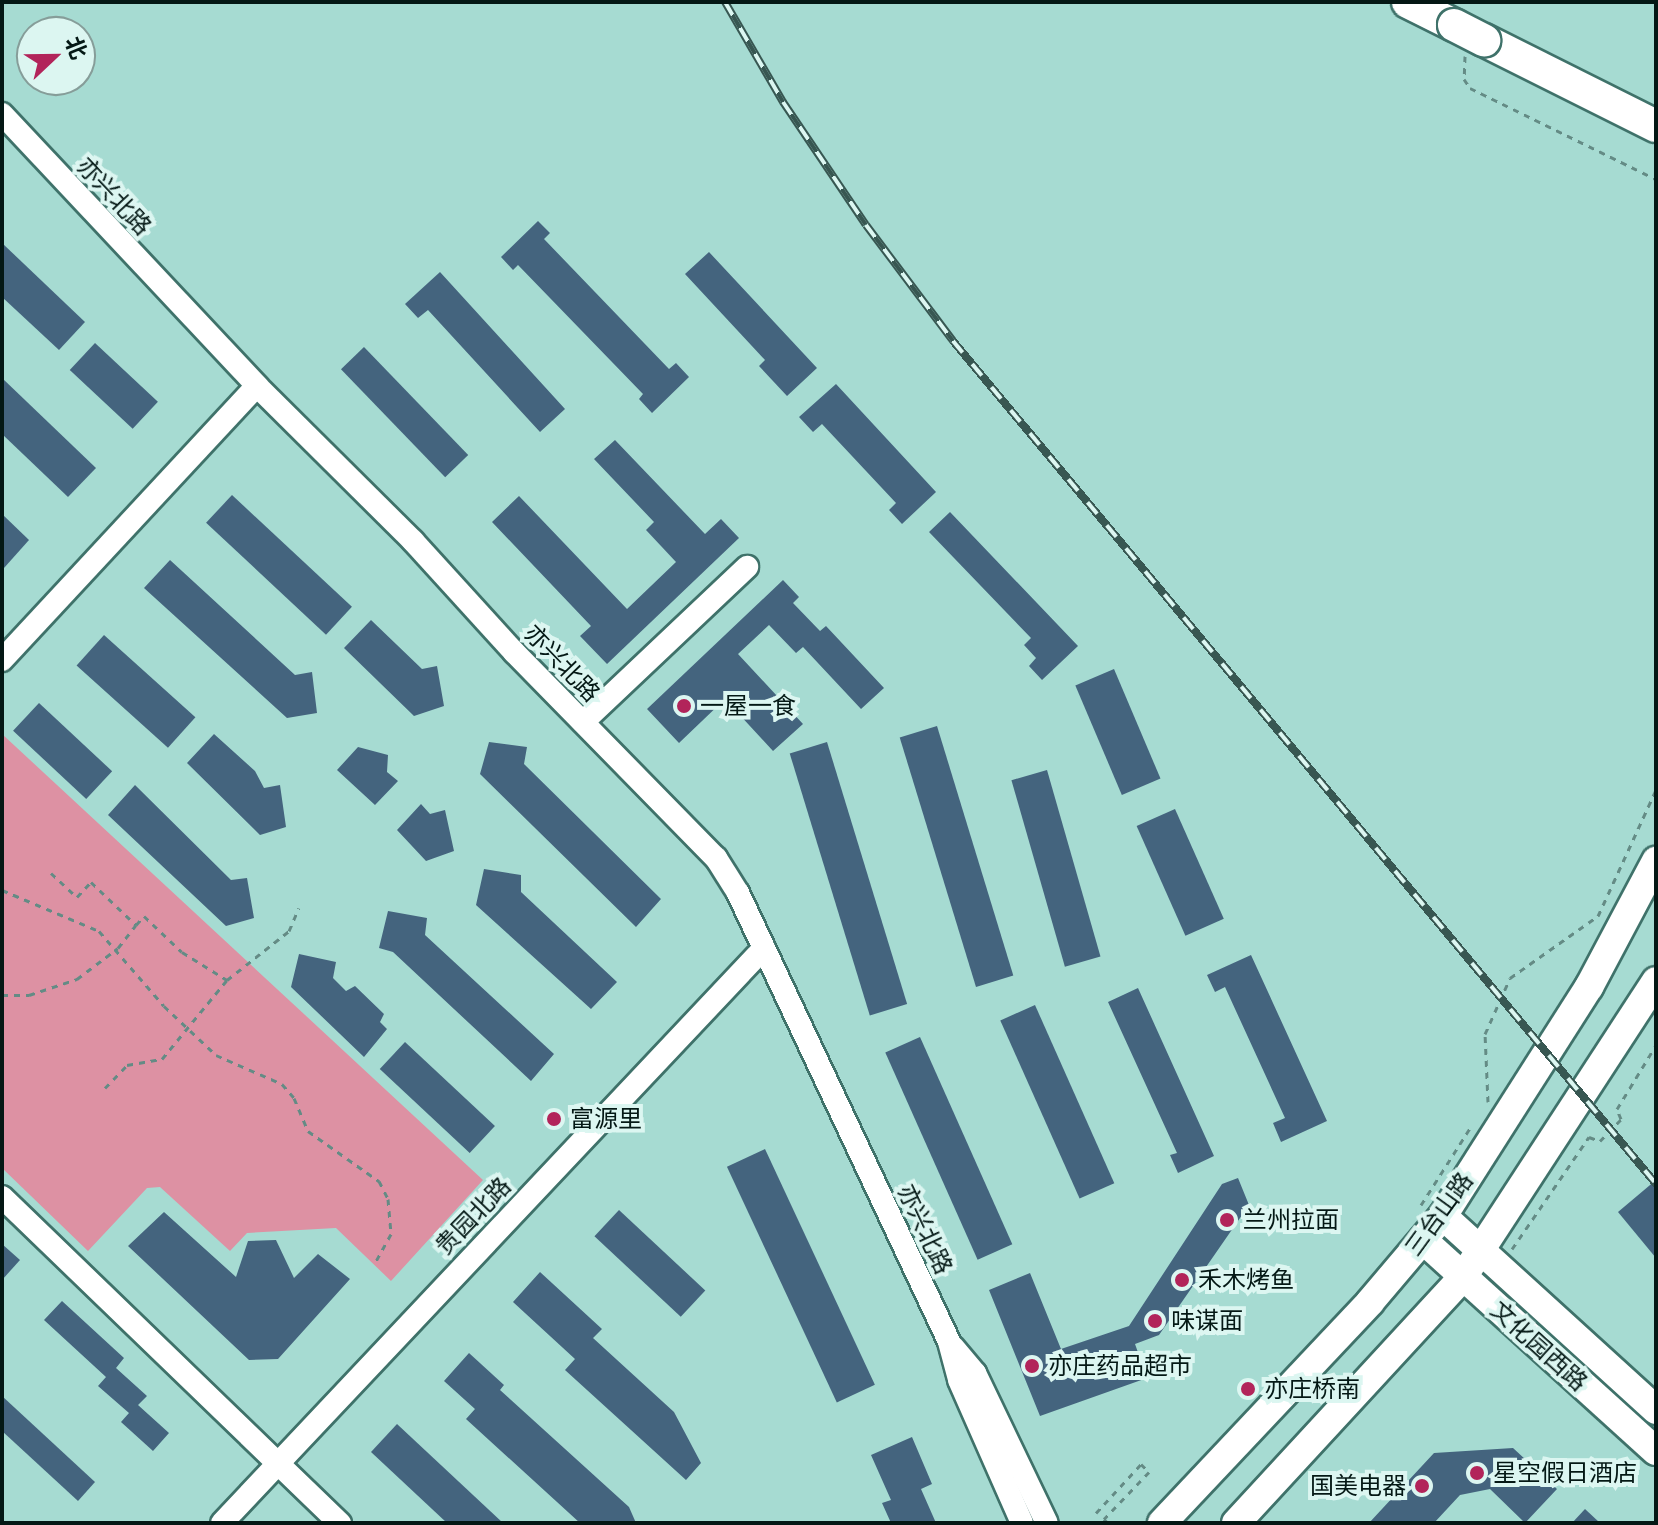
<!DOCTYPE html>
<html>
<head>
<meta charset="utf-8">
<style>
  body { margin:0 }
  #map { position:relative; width:1658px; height:1525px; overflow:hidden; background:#a6dbd2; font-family:"IBM Plex Sans","Noto Sans SC",sans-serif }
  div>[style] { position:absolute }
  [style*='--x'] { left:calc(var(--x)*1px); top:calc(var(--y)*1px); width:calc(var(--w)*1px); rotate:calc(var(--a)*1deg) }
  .green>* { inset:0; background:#dd91a3 }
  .building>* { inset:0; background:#44647e; transform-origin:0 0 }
  .path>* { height:3px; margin-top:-1.5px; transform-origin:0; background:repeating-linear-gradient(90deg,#648b85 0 6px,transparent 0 12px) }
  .roads { filter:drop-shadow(2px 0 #3f726a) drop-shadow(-2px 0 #3f726a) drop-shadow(0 2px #3f726a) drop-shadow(0 -2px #3f726a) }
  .minor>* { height:22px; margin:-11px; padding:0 11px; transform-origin:11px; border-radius:11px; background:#fff }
  .major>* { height:28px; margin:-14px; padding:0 14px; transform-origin:14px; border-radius:14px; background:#fff }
  .highway>* { height:32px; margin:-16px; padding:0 16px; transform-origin:16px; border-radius:16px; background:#fff }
  .rail>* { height:8px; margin-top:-4px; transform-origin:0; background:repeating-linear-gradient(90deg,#dcf6f1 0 15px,#385752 0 30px); box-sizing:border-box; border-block:2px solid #385752 }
  .bridges { filter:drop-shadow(2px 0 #3f726a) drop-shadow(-2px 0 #3f726a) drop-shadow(0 2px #3f726a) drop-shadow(0 -2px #3f726a) }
  .highway-bridge>* { height:32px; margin:-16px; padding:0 16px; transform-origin:16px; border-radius:16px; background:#fff }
  .dots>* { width:22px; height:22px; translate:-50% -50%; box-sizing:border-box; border:4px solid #dcf6f1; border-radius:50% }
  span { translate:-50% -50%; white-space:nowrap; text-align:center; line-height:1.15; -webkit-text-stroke:8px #dcf6f1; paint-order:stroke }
  .street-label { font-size:24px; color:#041815 }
  .poi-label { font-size:24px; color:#041815 }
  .left { translate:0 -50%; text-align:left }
  .right { translate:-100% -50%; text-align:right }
  .frame { position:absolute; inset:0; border:4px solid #041815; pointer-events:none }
  .north { position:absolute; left:16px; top:16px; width:80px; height:80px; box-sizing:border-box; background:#dcf6f1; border:2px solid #869d99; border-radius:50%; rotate:68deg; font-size:22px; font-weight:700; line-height:32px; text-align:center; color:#041815 }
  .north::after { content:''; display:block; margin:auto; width:28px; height:36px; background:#b2245a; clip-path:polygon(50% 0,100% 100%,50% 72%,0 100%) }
</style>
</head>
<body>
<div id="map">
  <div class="green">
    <div style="clip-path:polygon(2px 734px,483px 1180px,391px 1281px,336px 1228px,247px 1233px,230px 1251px,160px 1187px,147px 1188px,88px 1251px,2px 1168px)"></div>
  </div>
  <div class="building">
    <div style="clip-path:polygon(538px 221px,550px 233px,544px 239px,669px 369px,676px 363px,689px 377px,652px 413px,639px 399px,643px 394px,518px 265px,513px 270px,501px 257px)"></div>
    <div style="clip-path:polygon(2px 243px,85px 322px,59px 350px,2px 297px)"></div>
    <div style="clip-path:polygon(709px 252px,817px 368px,787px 396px,759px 366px,765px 360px,685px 274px)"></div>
    <div style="clip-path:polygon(440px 272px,565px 409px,540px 432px,428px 310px,418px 318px,405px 304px)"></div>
    <div style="left:95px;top:343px;width:86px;height:37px;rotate:43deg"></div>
    <div style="left:364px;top:347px;width:150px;height:32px;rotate:46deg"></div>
    <div style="clip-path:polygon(2px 378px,96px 468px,68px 497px,2px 434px)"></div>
    <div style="clip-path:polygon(836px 384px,936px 492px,902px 524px,889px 510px,896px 503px,822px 424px,813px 432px,799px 417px)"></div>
    <div style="clip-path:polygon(615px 440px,705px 534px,721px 519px,739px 538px,607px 664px,580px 636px,591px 626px,492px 522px,519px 496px,627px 609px,676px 562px,646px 530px,654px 522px,594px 459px)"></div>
    <div style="left:232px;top:495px;width:164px;height:38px;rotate:43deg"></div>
    <div style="clip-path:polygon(950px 512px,1078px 646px,1042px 680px,1029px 666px,1036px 658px,1024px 645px,1031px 638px,929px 532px)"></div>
    <div style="clip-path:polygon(2px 514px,29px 540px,4px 568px,2px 567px)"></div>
    <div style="clip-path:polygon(170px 560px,295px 675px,312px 672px,317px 713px,287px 718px,144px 588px)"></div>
    <div style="clip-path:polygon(783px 580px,799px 597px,793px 603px,820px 631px,826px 626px,884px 688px,861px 709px,803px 647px,796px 653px,769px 625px,738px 654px,803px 724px,773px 751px,725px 699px,679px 743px,647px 709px)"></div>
    <div style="clip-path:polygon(371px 620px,422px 669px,437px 666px,444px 706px,414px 716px,344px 648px)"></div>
    <div style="left:104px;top:635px;width:123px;height:41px;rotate:42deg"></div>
    <div style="left:1114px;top:669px;width:119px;height:42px;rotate:67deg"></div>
    <div style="left:39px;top:703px;width:100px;height:38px;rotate:43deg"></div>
    <div style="left:937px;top:726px;width:261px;height:39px;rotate:73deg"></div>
    <div style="clip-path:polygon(214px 734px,255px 771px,264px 788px,280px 785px,286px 827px,260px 835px,187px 763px)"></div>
    <div style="clip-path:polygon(489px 742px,527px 747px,524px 764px,661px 899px,636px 927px,480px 774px)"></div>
    <div style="left:827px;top:742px;width:274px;height:39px;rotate:73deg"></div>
    <div style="clip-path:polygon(358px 747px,388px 755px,387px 772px,398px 781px,375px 805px,337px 770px)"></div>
    <div style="left:1047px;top:770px;width:194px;height:37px;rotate:74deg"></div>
    <div style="clip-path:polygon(135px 785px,231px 880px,247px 878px,254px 918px,226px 926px,108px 815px)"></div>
    <div style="clip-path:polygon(421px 804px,430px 814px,445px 810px,454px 851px,426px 861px,397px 830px)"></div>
    <div style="left:1175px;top:809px;width:120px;height:42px;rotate:66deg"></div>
    <div style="clip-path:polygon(484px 869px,521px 875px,521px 892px,617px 982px,591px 1009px,476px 905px)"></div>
    <div style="clip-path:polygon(388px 911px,427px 918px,425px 935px,554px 1054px,531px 1081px,393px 952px,379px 948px)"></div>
    <div style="clip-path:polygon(299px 954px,336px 962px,333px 978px,346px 991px,355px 986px,384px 1014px,380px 1022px,387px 1029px,364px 1057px,291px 987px)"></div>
    <div style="clip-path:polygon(1251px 955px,1327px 1121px,1281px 1142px,1273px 1123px,1285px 1118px,1225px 987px,1215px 992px,1207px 975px)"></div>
    <div style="clip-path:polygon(1138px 988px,1214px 1156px,1178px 1173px,1170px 1155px,1177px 1153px,1108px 1002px)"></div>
    <div style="left:1035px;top:1005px;width:195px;height:38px;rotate:66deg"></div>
    <div style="left:920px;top:1037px;width:227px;height:38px;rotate:66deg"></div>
    <div style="left:405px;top:1042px;width:123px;height:37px;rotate:43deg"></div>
    <div style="left:765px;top:1149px;width:260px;height:42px;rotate:65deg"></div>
    <div style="clip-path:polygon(1238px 1178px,1249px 1205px,1159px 1335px,1135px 1344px,1147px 1378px,1040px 1416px,989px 1290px,1030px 1273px,1061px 1349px,1129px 1326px,1222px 1184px)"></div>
    <div style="clip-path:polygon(1656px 1180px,1656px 1258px,1618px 1212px)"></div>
    <div style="left:619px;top:1210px;width:118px;height:36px;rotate:43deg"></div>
    <div style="clip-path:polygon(164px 1212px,236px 1277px,248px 1241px,276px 1240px,294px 1278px,318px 1254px,350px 1279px,278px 1359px,249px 1360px,128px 1246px)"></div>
    <div style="clip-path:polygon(2px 1244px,20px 1260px,2px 1280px)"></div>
    <div style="clip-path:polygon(540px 1272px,602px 1329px,593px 1338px,674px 1412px,701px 1463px,686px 1480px,565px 1370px,575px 1359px,513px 1302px)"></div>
    <div style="clip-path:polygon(62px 1301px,124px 1358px,116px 1368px,147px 1396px,138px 1405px,169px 1433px,153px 1451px,121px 1422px,129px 1413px,98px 1386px,106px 1377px,44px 1320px)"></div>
    <div style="clip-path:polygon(469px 1353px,504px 1385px,500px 1390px,629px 1507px,636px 1523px,580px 1523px,466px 1419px,475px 1409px,444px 1381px)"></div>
    <div style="clip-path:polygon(2px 1396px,95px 1482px,78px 1501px,2px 1431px)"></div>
    <div style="clip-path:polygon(397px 1424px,503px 1523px,447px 1523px,371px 1452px)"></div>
    <div style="clip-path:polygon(912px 1437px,932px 1484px,921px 1489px,936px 1523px,891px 1523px,882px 1503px,891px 1500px,871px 1455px)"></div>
    <div style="clip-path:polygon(1513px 1448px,1557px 1489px,1525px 1523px,1490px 1489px,1460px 1495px,1434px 1523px,1369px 1523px,1434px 1453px)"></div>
    <div style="clip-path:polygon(1585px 1509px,1600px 1523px,1572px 1523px)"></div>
  </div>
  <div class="path">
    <div style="--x:1465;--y:56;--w:23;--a:92"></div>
    <div style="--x:1464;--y:79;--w:11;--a:56"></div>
    <div style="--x:1470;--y:88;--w:207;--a:26.1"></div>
    <div style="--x:51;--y:873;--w:35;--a:43"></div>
    <div style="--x:77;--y:897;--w:21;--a:-47"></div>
    <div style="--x:91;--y:882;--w:62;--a:43.7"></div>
    <div style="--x:136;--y:925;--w:12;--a:-48"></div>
    <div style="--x:144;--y:916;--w:52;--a:43.5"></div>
    <div style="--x:182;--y:952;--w:53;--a:31.9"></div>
    <div style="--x:2;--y:890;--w:105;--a:22.9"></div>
    <div style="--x:99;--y:931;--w:99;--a:49.1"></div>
    <div style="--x:164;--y:1006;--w:71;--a:43.3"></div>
    <div style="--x:216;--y:1055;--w:72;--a:23.7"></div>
    <div style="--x:282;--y:1084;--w:18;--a:49"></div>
    <div style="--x:294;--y:1098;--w:36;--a:67"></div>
    <div style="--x:308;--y:1131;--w:87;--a:35.2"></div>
    <div style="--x:379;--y:1181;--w:20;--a:63"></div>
    <div style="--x:388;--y:1199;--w:35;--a:85"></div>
    <div style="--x:391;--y:1234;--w:35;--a:119"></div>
    <div style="--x:2;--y:995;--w:27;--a:0"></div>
    <div style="--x:29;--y:995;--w:51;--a:-18.4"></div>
    <div style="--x:77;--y:979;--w:51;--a:-37.1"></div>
    <div style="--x:118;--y:948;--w:29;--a:-52"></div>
    <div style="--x:105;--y:1088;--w:32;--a:-46"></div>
    <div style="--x:127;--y:1065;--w:36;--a:-10"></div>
    <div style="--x:162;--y:1059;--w:102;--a:-50.6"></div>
    <div style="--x:227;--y:980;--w:79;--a:-38.3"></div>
    <div style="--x:289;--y:931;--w:25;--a:-67"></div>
    <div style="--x:1488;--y:1102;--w:68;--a:-92.5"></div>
    <div style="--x:1485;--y:1034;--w:61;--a:-65.9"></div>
    <div style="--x:1510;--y:978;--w:108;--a:-35.2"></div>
    <div style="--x:1598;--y:916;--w:139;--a:-65.3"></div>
    <div style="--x:1421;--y:1205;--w:91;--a:-57.5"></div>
    <div style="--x:1512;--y:1249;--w:136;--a:-55.5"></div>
    <div style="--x:1589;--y:1137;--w:12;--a:20"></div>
    <div style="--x:1600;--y:1141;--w:30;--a:-46"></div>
    <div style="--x:1621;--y:1119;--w:11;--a:-112"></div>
    <div style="--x:1617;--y:1109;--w:75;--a:-58.6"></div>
    <div style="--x:1096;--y:1513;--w:67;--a:-47.4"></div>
    <div style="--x:1141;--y:1464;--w:11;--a:45"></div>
    <div style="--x:1149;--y:1472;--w:65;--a:133.8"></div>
    <div style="--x:1104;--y:1519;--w:6;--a:45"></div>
  </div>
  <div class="roads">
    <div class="minor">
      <div style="--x:2;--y:114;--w:373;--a:46.8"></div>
      <div style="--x:257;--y:386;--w:220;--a:44.8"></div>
      <div style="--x:413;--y:541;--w:150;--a:47.7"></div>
      <div style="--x:514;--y:652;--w:289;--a:45.6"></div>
      <div style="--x:716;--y:858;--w:41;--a:57.8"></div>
      <div style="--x:738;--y:893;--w:496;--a:64.8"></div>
      <div style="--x:949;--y:1342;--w:39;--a:75"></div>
      <div style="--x:959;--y:1380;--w:156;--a:66.2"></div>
      <div style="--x:2;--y:660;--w:374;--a:-47.1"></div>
      <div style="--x:583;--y:722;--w:226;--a:-43.4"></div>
      <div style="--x:2;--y:1197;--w:470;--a:44"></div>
      <div style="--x:954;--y:1348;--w:33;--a:50"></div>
      <div style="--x:975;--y:1373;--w:166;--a:64.4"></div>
      <div style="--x:222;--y:1523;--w:790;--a:-46.69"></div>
    </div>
    <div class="major">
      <div style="--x:1443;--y:1216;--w:288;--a:42.3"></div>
      <div style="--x:1423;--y:1240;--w:314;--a:42.2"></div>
      <div style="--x:1162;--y:1523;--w:303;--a:-46.7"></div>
      <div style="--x:1370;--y:1302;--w:113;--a:-49.7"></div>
      <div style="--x:1443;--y:1216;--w:272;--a:-57.5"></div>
      <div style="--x:1589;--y:987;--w:143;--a:-62"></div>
      <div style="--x:1236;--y:1523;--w:335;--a:-47.3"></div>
      <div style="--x:1463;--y:1277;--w:353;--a:-56.9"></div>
    </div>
    <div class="highway">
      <div style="--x:1408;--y:2;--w:51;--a:26.6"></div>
      <div style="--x:1484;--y:40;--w:192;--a:26.6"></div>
    </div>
  </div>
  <div class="rail">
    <div style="--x:725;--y:2;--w:116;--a:59.9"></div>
    <div style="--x:783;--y:102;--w:148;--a:56"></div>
    <div style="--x:866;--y:225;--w:145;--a:53.1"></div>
    <div style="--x:953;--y:341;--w:1098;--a:50.17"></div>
  </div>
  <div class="bridges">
    <div class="highway-bridge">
      <div style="--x:1454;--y:25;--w:34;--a:27"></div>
    </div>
  </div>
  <div class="dots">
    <div style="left:684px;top:706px;background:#b2245a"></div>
    <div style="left:554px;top:1119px;background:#b2245a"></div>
    <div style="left:1227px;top:1220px;background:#b2245a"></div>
    <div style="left:1182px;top:1280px;background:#b2245a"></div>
    <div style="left:1155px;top:1321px;background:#b2245a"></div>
    <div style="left:1032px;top:1366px;background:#b2245a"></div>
    <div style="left:1248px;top:1389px;background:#b2245a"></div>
    <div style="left:1477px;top:1473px;background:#b2245a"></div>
    <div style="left:1422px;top:1486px;background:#b2245a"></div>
  </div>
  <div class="street-label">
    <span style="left:114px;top:196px;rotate:47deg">亦兴北路</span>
    <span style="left:562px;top:663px;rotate:46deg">亦兴北路</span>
    <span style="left:1439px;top:1214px;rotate:-54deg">三台山路</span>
    <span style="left:473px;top:1216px;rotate:-46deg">贵园北路</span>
    <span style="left:925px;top:1229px;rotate:65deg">亦兴北路</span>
    <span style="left:1539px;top:1346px;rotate:42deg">文化园西路</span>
  </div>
  <div class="poi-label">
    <span class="left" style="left:700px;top:706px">一屋一食</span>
    <span class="left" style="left:570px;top:1119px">富源里</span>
    <span class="left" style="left:1243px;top:1220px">兰州拉面</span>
    <span class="left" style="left:1198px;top:1280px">禾木烤鱼</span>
    <span class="left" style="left:1171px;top:1321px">味谋面</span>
    <span class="left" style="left:1048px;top:1366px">亦庄药品超市</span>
    <span class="left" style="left:1264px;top:1389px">亦庄桥南</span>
    <span class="left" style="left:1493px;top:1473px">星空假日酒店</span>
    <span class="right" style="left:1406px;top:1486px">国美电器</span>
  </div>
  <div class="frame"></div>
  <div class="north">北</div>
</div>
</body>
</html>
